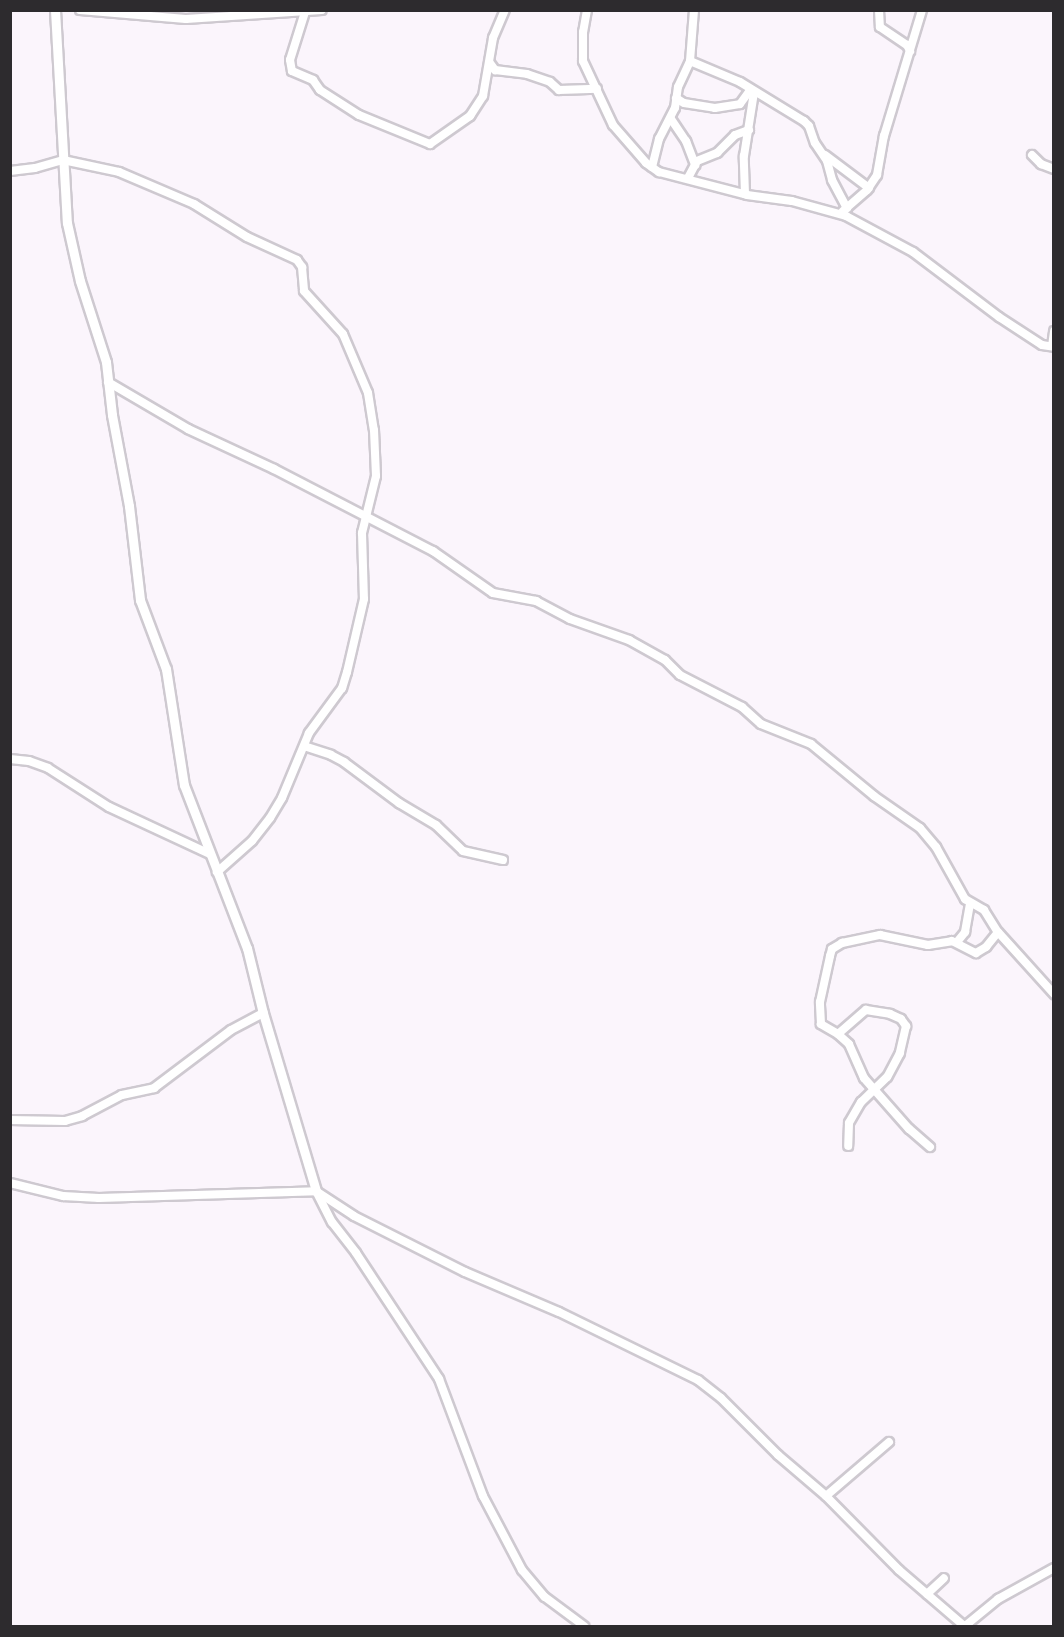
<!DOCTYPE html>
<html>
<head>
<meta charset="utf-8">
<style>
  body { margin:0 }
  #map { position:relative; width:1064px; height:1637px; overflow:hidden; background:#fbf5fc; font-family:"IBM Plex Sans",sans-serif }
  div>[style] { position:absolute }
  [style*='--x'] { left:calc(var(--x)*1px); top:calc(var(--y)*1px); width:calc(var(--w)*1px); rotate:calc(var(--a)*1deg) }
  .roads { filter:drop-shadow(2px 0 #cec9d0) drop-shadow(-2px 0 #cec9d0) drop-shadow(0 2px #cec9d0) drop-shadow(0 -2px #cec9d0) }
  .minor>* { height:8px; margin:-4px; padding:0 4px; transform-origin:4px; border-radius:4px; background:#fff }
  .major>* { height:9px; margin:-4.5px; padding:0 4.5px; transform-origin:4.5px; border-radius:4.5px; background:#fff }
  span { translate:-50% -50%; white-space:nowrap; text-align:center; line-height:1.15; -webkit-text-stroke:5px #fff; paint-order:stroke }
  .frame { position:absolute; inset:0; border:12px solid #2d2b2e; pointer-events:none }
</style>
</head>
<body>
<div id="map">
  <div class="roads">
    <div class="minor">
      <div style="--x:80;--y:10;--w:106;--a:4.9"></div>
      <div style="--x:186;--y:19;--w:136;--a:-3.8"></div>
      <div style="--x:587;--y:10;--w:22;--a:100"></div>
      <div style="--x:583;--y:32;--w:29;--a:90"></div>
      <div style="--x:583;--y:61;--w:71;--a:64.9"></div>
      <div style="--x:613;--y:125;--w:50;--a:49"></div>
      <div style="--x:646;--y:163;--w:16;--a:35"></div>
      <div style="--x:659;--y:172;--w:91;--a:14.6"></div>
      <div style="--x:747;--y:195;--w:45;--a:7.6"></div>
      <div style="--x:792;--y:201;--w:56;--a:15.5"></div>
      <div style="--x:846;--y:216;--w:76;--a:28.2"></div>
      <div style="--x:913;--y:252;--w:108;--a:37.1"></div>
      <div style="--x:999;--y:317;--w:51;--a:33.1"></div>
      <div style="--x:1042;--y:345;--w:12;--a:9"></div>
      <div style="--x:879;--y:10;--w:17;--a:87"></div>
      <div style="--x:880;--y:27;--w:32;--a:34"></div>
      <div style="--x:907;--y:45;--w:7;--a:63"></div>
      <div style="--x:305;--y:12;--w:50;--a:107.4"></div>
      <div style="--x:290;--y:60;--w:11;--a:80"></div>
      <div style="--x:292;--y:71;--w:23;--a:23"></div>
      <div style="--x:313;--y:80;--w:12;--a:55"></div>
      <div style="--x:320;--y:90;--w:46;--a:32.7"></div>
      <div style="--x:359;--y:115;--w:77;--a:22.2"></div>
      <div style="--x:430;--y:144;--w:49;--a:-35"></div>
      <div style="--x:470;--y:116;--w:24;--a:-57"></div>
      <div style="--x:483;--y:96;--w:59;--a:-80.2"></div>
      <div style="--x:493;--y:38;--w:30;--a:-67"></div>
      <div style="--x:690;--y:61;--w:54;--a:22.8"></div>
      <div style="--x:740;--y:82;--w:75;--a:31.4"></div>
      <div style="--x:804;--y:121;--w:7;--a:45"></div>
      <div style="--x:809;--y:126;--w:18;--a:71"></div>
      <div style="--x:815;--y:143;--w:22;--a:56"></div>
      <div style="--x:827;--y:161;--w:20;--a:75"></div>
      <div style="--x:832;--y:180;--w:32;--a:62"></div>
      <div style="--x:490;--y:63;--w:9;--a:54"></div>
      <div style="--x:495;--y:70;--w:32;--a:7"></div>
      <div style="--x:527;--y:74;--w:24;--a:19"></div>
      <div style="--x:550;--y:82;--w:12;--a:42"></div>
      <div style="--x:559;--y:90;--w:38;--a:-2"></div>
      <div style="--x:676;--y:98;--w:9;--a:32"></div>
      <div style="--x:684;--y:103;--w:31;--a:9"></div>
      <div style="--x:715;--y:108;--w:25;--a:-9"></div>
      <div style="--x:740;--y:104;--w:17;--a:-54"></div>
      <div style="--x:671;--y:119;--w:27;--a:56"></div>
      <div style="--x:686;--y:141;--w:26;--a:69"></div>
      <div style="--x:825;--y:155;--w:55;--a:36.9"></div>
      <div style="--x:1032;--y:155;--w:13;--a:45"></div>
      <div style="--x:1041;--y:164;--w:14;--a:21"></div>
      <div style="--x:652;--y:167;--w:29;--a:-76"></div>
      <div style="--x:659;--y:139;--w:35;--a:-63"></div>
      <div style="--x:675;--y:108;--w:21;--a:-82"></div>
      <div style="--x:678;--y:87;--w:29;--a:-65"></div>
      <div style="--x:690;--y:61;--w:51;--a:-85.5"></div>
      <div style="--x:10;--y:171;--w:25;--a:-7"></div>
      <div style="--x:35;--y:168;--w:29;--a:-16"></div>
      <div style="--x:63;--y:160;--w:57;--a:12.1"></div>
      <div style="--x:119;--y:172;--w:82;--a:23.1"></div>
      <div style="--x:194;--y:204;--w:62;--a:31.9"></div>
      <div style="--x:247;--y:237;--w:55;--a:24.7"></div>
      <div style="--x:297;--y:260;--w:9;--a:54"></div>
      <div style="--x:302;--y:267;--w:24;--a:85"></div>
      <div style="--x:304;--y:291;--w:58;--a:47.8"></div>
      <div style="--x:343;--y:334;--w:64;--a:67"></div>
      <div style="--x:368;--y:393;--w:37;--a:81"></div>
      <div style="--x:374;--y:430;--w:46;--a:87.5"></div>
      <div style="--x:376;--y:476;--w:59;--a:103.8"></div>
      <div style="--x:362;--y:533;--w:66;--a:88.3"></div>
      <div style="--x:364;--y:599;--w:75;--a:103.1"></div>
      <div style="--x:347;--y:672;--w:17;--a:107"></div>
      <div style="--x:342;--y:688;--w:56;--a:126.3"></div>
      <div style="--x:309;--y:733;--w:70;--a:112.6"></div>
      <div style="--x:282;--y:798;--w:23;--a:121"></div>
      <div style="--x:270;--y:818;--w:29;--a:128"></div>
      <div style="--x:252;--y:841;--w:47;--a:138.5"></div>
      <div style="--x:688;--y:178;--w:19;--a:-62"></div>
      <div style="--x:697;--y:161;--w:22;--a:-22"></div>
      <div style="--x:717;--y:153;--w:25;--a:-45"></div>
      <div style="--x:735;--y:135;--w:15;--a:-20"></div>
      <div style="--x:745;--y:194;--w:38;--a:-92"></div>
      <div style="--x:744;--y:156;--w:65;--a:-81.1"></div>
      <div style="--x:843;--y:211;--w:32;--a:-41"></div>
      <div style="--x:867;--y:190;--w:18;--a:-56"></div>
      <div style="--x:877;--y:175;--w:40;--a:-80"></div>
      <div style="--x:884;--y:136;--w:132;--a:-73.2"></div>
      <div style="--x:1052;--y:346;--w:15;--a:-82"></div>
      <div style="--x:108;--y:382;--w:93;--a:30.4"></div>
      <div style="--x:188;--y:429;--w:95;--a:24.9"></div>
      <div style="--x:274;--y:469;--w:179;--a:27.3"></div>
      <div style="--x:433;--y:551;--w:73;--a:35"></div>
      <div style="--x:493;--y:593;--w:44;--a:10.5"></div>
      <div style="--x:536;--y:601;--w:38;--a:28"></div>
      <div style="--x:570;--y:619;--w:63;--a:19.6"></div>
      <div style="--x:629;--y:640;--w:41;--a:29.1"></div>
      <div style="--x:665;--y:660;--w:21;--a:45"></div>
      <div style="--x:680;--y:675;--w:70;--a:27.3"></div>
      <div style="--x:742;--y:707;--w:25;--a:42"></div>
      <div style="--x:761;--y:724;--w:54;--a:21.8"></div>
      <div style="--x:811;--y:744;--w:82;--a:39.5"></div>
      <div style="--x:874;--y:796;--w:56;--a:34.8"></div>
      <div style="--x:920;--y:828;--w:25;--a:50"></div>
      <div style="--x:936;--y:847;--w:60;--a:60.9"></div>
      <div style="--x:965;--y:899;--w:22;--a:30"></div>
      <div style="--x:984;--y:910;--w:26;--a:58"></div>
      <div style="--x:998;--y:932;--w:84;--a:47.9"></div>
      <div style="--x:304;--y:746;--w:28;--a:18"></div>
      <div style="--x:331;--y:755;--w:15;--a:28"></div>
      <div style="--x:344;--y:762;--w:69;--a:36.7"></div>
      <div style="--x:399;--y:803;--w:43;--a:30.7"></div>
      <div style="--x:436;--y:825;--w:37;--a:44"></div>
      <div style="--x:463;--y:851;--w:41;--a:12.7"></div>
      <div style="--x:10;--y:759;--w:19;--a:6"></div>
      <div style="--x:29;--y:761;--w:20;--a:20"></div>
      <div style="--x:48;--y:768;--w:72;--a:32.6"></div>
      <div style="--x:109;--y:807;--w:111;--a:25"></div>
      <div style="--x:957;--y:942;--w:13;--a:-51"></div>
      <div style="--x:965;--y:932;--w:29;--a:-80"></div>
      <div style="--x:838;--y:1034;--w:37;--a:-41"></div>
      <div style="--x:866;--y:1010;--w:24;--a:9"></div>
      <div style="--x:890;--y:1014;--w:12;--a:24"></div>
      <div style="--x:901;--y:1019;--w:9;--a:54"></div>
      <div style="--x:906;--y:1026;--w:28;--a:103"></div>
      <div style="--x:900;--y:1053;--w:27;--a:118"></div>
      <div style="--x:887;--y:1077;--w:36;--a:136"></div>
      <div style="--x:861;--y:1102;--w:24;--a:120"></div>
      <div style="--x:849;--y:1123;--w:23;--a:92"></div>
      <div style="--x:10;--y:1120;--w:55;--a:1"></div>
      <div style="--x:65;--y:1121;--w:18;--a:-16"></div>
      <div style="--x:82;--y:1116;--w:45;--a:-27.7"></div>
      <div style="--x:122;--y:1095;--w:33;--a:-12"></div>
      <div style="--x:154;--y:1088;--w:96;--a:-37"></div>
      <div style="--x:231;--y:1030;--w:36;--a:-28"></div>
      <div style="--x:930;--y:1147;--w:28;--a:-139"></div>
      <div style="--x:909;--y:1129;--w:68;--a:-131.4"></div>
      <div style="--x:864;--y:1078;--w:37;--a:-114"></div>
      <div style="--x:849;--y:1044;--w:15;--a:-138"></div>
      <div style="--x:838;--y:1034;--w:20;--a:-150"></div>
      <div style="--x:821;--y:1024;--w:22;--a:-93"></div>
      <div style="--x:820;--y:1002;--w:47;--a:-77.7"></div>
      <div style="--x:830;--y:956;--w:7;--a:-74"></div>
      <div style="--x:832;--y:949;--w:12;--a:-31"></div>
      <div style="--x:842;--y:943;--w:39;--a:-12"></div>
      <div style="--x:880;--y:935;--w:49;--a:11.8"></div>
      <div style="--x:928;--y:945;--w:24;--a:-9"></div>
      <div style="--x:952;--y:941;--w:27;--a:27"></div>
      <div style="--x:976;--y:953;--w:12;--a:-31"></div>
      <div style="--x:986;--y:947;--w:19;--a:-51"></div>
      <div style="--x:10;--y:1183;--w:55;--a:13.8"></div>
      <div style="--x:63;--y:1196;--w:36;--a:3"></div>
      <div style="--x:99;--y:1198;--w:217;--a:-1.8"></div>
      <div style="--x:316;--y:1191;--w:45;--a:33.3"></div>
      <div style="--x:354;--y:1216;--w:124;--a:26.8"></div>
      <div style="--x:465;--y:1272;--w:102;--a:23.1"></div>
      <div style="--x:559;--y:1312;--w:155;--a:26.1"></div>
      <div style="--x:698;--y:1380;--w:29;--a:38"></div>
      <div style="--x:721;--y:1398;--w:81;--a:45"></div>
      <div style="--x:778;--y:1455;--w:63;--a:40.5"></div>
      <div style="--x:826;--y:1496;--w:104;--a:45.4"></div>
      <div style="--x:899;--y:1570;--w:86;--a:40.7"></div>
      <div style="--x:317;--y:1193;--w:33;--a:63"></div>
      <div style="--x:332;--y:1222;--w:39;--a:52"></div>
      <div style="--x:356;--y:1253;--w:151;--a:56.6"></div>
      <div style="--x:439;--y:1379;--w:125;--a:69.4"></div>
      <div style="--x:483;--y:1496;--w:84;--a:62.2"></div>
      <div style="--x:522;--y:1570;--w:35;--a:50"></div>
      <div style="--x:545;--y:1597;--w:49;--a:36.6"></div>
      <div style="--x:826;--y:1496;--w:83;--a:-40.6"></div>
      <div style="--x:927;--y:1594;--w:23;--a:-43"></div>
      <div style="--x:965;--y:1626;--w:43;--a:-39.3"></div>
      <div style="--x:998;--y:1599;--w:64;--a:-29"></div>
    </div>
    <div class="major">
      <div style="--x:55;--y:10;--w:213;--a:86.8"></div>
      <div style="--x:67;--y:223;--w:59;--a:77.4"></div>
      <div style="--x:80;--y:281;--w:85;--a:72.2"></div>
      <div style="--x:106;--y:362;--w:53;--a:83.5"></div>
      <div style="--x:112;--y:415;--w:93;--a:79.4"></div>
      <div style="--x:129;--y:506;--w:95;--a:83.3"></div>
      <div style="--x:140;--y:600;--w:74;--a:69.4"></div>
      <div style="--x:166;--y:669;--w:117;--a:81.2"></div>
      <div style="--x:184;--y:785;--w:175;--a:68.9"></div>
      <div style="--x:247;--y:948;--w:67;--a:76.2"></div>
      <div style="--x:263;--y:1013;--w:186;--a:73.4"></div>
    </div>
  </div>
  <div class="frame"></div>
</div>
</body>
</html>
